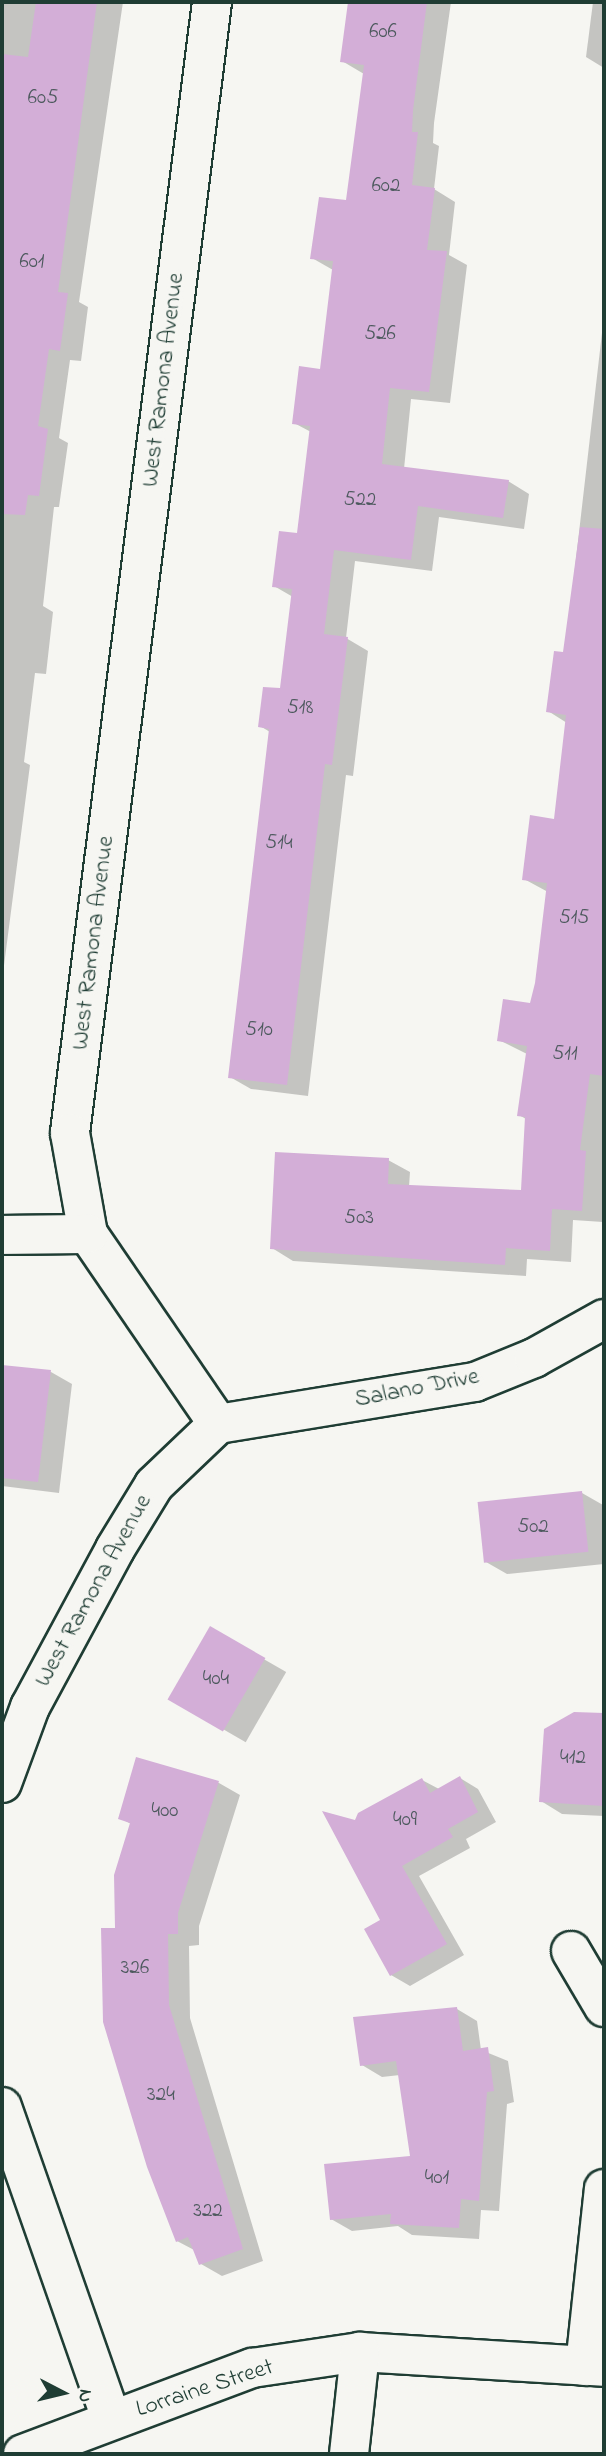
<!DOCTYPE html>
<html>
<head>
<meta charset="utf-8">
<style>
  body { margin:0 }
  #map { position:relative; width:606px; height:2456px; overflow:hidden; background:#f6f6f2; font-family:"Indie Flower",sans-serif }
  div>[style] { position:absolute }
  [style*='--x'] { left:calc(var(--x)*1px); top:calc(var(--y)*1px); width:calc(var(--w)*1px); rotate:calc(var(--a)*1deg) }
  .shadow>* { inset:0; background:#0003; transform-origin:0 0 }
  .building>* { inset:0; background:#d3aed7; transform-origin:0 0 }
  .roads { filter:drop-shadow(2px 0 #1f3d34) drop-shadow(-2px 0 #1f3d34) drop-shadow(0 2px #1f3d34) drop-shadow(0 -2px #1f3d34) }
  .street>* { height:38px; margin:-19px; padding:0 19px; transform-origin:19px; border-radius:19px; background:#f6f6f2 }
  span { translate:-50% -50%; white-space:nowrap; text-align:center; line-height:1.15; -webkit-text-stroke:7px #f6f6f2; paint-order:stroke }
  .number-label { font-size:21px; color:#4c595d }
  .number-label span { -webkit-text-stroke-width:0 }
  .street-label { font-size:24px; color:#1f3d34 }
  .frame { position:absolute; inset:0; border:4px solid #1f3d34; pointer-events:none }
  .north { position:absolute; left:28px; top:2358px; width:70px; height:70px; -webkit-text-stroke:5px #f6f6f2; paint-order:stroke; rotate:97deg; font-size:19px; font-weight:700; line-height:28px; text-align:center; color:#1f3d34 }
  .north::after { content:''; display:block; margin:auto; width:24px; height:32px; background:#1f3d34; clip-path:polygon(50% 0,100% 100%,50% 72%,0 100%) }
</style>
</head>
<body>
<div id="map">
  <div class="shadow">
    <div style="clip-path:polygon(2px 2px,123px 2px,79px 302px,88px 307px,81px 361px,70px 360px,59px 438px,68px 443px,59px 507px,54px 507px,43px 606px,53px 612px,46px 674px,35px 673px,24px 762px,30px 765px,2px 981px)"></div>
    <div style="clip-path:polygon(350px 2px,451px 2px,434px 123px,433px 143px,439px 146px,434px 189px,455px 202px,449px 255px,467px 265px,450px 403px,411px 399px,404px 469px,508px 481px,529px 494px,524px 529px,439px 517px,432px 571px,355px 561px,346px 638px,368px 651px,353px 776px,346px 775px,308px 1096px,251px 1089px,230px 1077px,270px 732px,260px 726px,281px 690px,293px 597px,274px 586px,299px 535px,311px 432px,294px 423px,322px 371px,333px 270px,312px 258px,348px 202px,364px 74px,342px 61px)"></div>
    <div style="clip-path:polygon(593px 2px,604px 2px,604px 68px,586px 57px)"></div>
    <div style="clip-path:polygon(603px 324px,603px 1222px,573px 1220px,571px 1262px,527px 1259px,526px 1276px,293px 1261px,272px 1248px,388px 1160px,410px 1172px,409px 1187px,523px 1192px,526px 1119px,519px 1115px,527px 1054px,499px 1040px,531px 1005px,537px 983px,548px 892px,524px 879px,555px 821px,567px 723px,548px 711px,565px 654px)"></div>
    <div style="clip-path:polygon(2px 1366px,51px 1372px,72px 1384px,59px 1493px,2px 1486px)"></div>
    <div style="clip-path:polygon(582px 1493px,603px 1505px,604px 1564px,507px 1574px,486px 1562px)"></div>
    <div style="left:210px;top:1628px;width:88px;height:81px;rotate:30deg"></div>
    <div style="clip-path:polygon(575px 1713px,604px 1715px,604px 1816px,562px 1814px,541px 1801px)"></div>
    <div style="clip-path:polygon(137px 1759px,219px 1783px,240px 1795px,199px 1926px,199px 1945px,189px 1946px,190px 2018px,263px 2261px,222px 2276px,201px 2264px,196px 2251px,177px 2241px,117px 1929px,131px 1824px,120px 1818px)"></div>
    <div style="clip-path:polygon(460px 1778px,478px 1789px,496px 1822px,466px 1839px,470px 1848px,419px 1876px,464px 1955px,410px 1986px,391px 1975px,383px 1921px,356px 1822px,422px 1780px,439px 1789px)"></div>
    <div style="clip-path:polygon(457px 2009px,477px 2021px,481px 2050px,508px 2061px,514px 2102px,507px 2104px,499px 2211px,481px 2210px,479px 2239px,412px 2235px,398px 2226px,352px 2231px,331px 2219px,412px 2158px,400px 2075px,382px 2077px,362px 2065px)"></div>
  </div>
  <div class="building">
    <div style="clip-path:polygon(36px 2px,97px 2px,58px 292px,68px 293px,60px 351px,49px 349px,38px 426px,48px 429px,39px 496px,28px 495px,25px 515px,2px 514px,2px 54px,28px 57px)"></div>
    <div style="clip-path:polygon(348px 2px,427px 2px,413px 110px,412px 132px,418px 132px,412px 185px,435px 188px,427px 250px,447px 251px,429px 392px,390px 388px,382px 464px,509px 480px,503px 518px,418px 506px,411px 560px,334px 550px,324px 634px,348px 637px,332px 765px,325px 764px,287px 1085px,228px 1078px,269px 729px,258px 727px,263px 687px,280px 688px,292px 589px,272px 587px,279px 531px,297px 533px,310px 426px,292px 424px,299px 366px,320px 369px,333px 261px,310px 259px,319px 197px,346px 200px,364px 65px,340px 62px)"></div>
    <div style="clip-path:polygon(580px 527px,604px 529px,604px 1076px,590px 1074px,580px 1150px,586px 1151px,582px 1211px,552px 1209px,550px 1251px,506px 1248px,505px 1265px,270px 1249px,275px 1152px,389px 1158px,388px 1184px,521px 1190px,525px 1117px,517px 1116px,527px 1046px,497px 1041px,503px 999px,530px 1003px,535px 983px,547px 883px,522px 880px,530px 815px,554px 819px,566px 715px,546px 712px,554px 651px,563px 652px)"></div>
    <div style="clip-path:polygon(2px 1365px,51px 1370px,38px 1482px,2px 1478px)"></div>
    <div style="left:582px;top:1491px;width:61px;height:105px;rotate:84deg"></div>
    <div style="left:210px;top:1626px;width:64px;height:85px;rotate:30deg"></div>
    <div style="clip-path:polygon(574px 1712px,604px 1713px,604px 1806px,539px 1802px,544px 1729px)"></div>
    <div style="clip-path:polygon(136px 1757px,219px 1781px,178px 1913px,178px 1934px,168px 1934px,169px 2005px,243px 2249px,199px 2265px,188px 2237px,176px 2242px,147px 2167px,103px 2022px,101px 1928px,115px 1928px,114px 1875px,130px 1823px,118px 1819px)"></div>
    <div style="clip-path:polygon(460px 1776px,478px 1812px,448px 1829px,453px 1837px,402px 1866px,447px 1944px,390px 1976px,364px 1929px,380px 1920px,322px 1811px,355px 1820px,358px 1813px,422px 1778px,430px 1793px)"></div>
    <div style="clip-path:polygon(457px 2007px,463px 2051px,488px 2047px,494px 2091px,487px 2092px,479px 2201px,461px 2199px,459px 2228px,390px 2224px,391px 2214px,330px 2220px,324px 2164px,410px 2156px,396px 2061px,360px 2066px,353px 2017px)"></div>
  </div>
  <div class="roads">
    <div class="street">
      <div style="--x:212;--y:2;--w:1140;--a:97.16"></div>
      <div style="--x:70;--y:1133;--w:103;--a:79.9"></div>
      <div style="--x:88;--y:1234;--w:230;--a:55.6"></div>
      <div style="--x:2;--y:1235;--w:86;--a:-0.7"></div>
      <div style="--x:218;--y:1424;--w:260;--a:-9.3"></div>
      <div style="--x:475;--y:1382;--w:64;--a:-22.1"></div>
      <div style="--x:534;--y:1358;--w:80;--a:-29.1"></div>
      <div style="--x:2;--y:1783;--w:81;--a:-69.8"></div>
      <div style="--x:30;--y:1707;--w:179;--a:-61.7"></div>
      <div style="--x:115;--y:1549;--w:75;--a:-58.6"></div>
      <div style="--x:154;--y:1485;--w:88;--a:-43.6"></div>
      <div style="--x:571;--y:1951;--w:65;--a:59.5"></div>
      <div style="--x:2;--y:2107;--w:330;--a:70.7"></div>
      <div style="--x:585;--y:2366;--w:178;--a:-83.9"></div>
      <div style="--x:23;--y:2454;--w:245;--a:-20.6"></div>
      <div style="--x:252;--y:2368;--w:109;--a:-8.4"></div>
      <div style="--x:360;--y:2352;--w:244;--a:3.5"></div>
      <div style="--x:349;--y:2454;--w:103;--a:-83.8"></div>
    </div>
  </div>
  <div class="number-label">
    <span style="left:383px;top:32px">606</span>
    <span style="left:43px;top:98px">605</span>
    <span style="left:386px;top:186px">602</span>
    <span style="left:32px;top:262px">601</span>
    <span style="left:380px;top:334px">526</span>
    <span style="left:360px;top:500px">522</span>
    <span style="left:300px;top:708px">518</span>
    <span style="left:279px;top:843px">514</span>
    <span style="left:574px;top:918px">515</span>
    <span style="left:259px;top:1030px">510</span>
    <span style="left:565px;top:1054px">511</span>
    <span style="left:359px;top:1218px">503</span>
    <span style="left:533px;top:1527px">502</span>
    <span style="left:216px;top:1679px">404</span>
    <span style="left:573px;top:1758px">412</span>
    <span style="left:165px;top:1811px">400</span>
    <span style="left:405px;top:1820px">409</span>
    <span style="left:135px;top:1968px">326</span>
    <span style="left:161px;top:2095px">324</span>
    <span style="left:437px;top:2178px">401</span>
    <span style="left:208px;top:2211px">322</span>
  </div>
  <div class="street-label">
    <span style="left:164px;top:380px;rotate:-83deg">West Ramona Avenue</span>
    <span style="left:94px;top:943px;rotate:-83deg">West Ramona Avenue</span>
    <span style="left:417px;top:1389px;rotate:-11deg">Salano Drive</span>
    <span style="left:94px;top:1591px;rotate:-61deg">West Ramona Avenue</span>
    <span style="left:205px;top:2389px;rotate:-18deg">Lorraine Street</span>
  </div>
  <div class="frame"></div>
  <div class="north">N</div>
</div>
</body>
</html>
